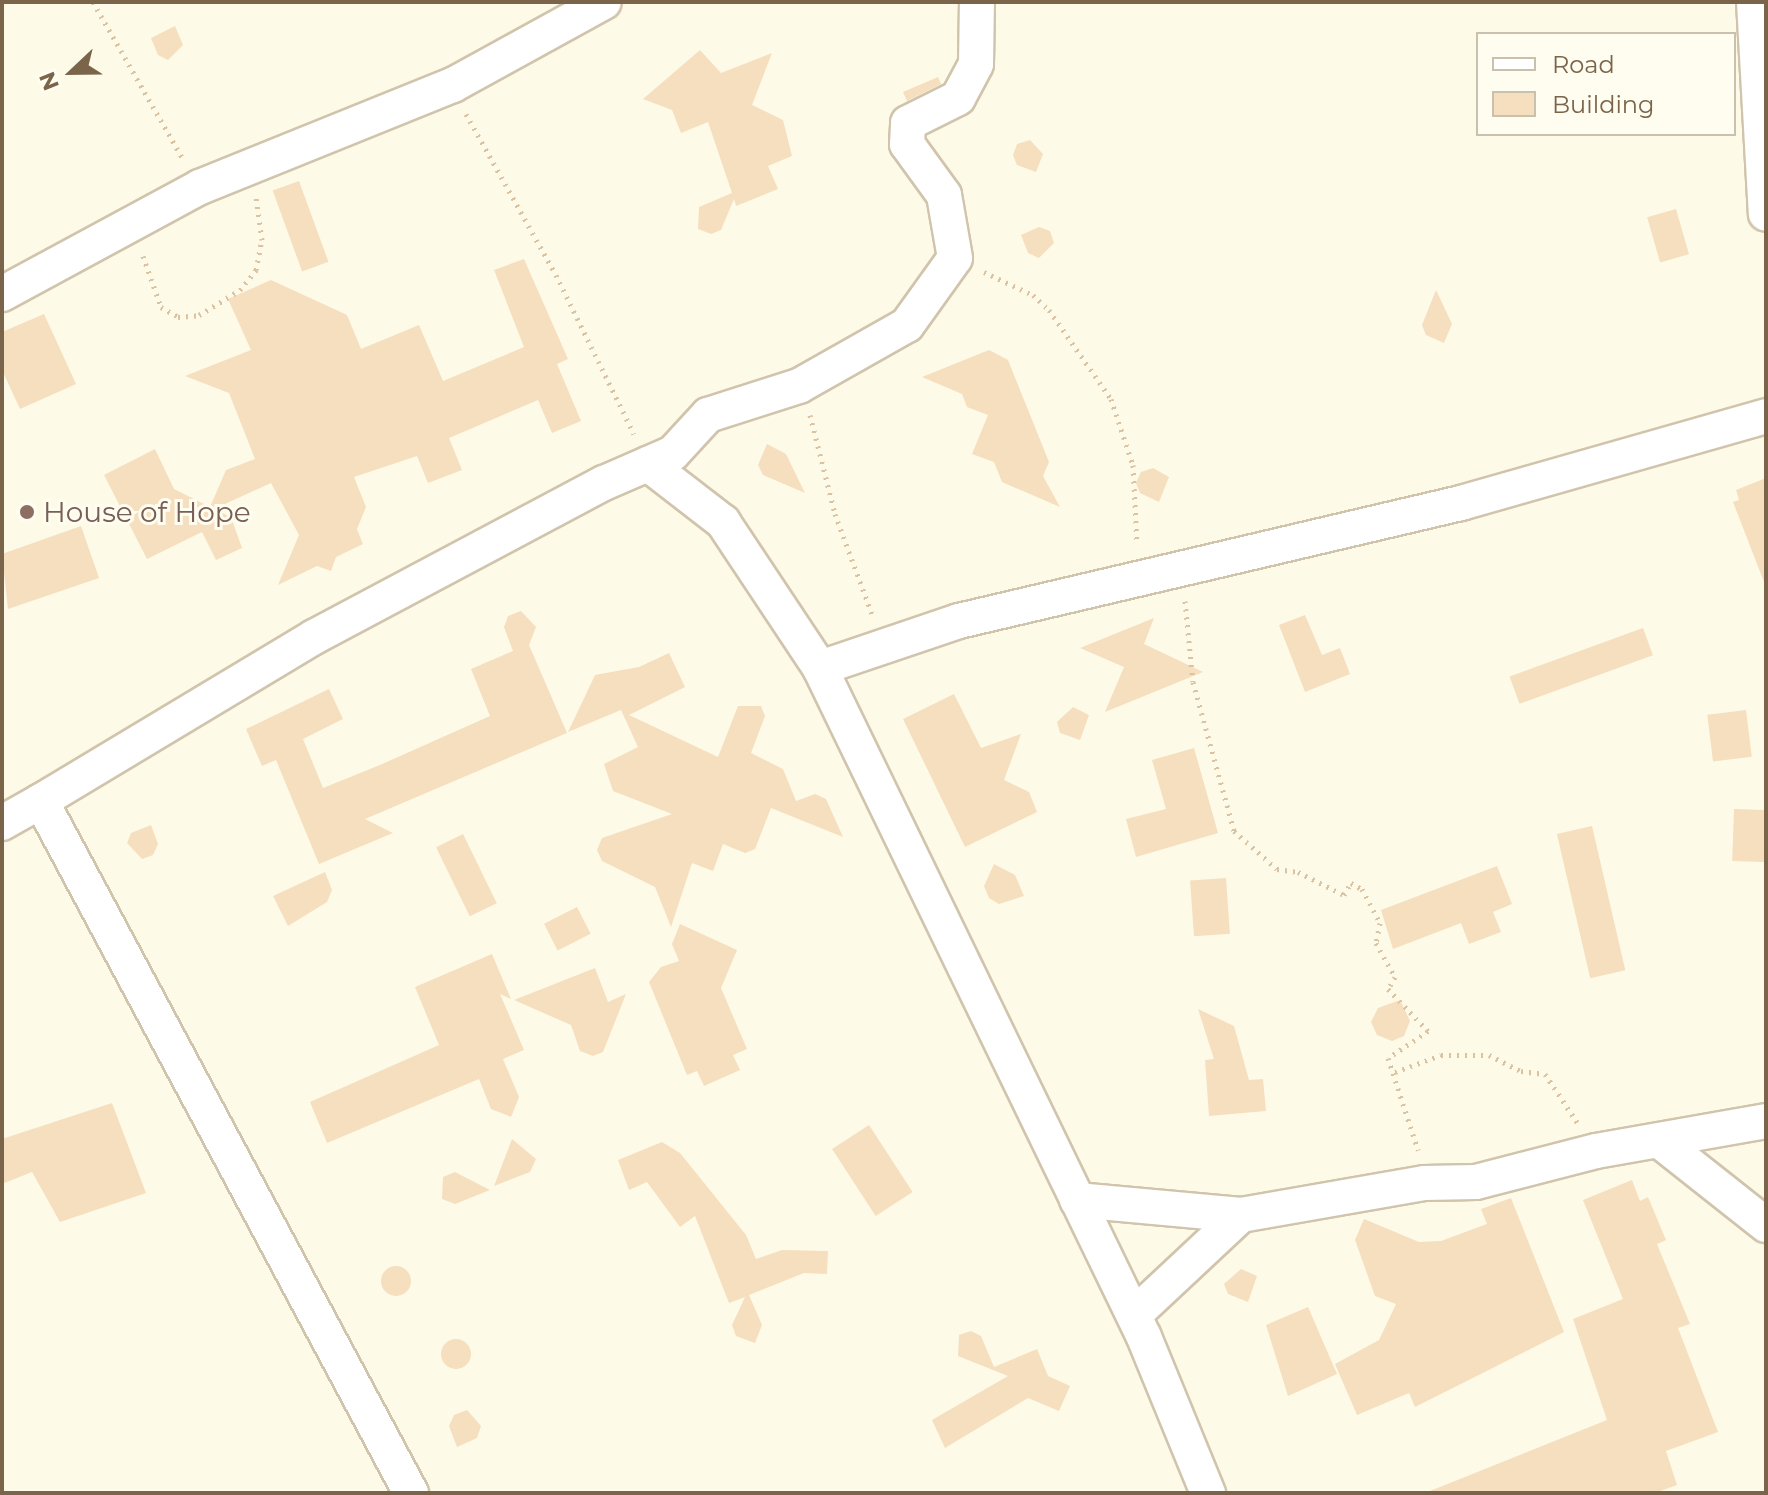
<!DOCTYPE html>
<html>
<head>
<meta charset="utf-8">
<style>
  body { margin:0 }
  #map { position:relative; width:1768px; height:1495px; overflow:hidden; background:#fefae8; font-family:Montserrat,sans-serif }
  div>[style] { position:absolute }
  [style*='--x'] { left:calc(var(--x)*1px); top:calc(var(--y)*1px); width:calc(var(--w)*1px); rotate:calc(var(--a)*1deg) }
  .building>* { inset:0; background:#f5dfbe; transform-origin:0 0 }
  .round { border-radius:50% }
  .path>* { height:5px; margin-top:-2.5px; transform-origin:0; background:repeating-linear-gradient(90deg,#dbc2a0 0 2px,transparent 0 8px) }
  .roads { filter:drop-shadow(2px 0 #d1c4ac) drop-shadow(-2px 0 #d1c4ac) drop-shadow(0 2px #d1c4ac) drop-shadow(0 -2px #d1c4ac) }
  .minor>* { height:34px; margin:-17px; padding:0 17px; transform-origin:17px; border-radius:17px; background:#fff }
  .dots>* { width:22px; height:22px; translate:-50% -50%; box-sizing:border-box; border:4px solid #fffcf0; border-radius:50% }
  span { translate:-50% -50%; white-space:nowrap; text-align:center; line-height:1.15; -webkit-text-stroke:6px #fffcf0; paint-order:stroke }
  .education-label { font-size:28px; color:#785e54 }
  .left { translate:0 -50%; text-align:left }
  .frame { position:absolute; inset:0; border:4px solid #7a654a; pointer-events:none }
  .legend { position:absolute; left:1476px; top:32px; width:260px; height:104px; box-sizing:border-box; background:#fffcf0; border:2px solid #cac0ae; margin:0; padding:10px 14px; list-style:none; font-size:24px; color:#7a654a }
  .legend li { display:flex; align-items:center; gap:16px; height:40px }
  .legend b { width:40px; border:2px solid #cac0ae }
  .north { position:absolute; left:32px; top:32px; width:80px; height:80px; -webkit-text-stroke:6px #fffcf0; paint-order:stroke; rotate:248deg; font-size:22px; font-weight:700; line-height:32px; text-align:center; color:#7a654a }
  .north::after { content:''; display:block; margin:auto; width:28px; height:36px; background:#7a654a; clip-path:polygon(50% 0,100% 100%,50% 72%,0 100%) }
</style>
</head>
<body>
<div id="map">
  <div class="building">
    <div style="clip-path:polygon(175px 26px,183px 45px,168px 60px,158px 55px,151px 38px)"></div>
    <div style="clip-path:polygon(700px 50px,721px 73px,772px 53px,752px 105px,783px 120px,792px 156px,768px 166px,778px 189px,736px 206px,734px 199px,721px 230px,711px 234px,698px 229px,699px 207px,732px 193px,708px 122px,681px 133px,672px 110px,643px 99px)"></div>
    <div style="clip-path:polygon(938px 77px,941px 84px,907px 101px,903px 92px)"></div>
    <div style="clip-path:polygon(1030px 140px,1043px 154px,1036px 172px,1017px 165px,1013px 155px,1017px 144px)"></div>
    <div style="left:299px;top:181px;width:86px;height:28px;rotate:70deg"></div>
    <div style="left:1676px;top:209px;width:47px;height:30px;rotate:74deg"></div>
    <div style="clip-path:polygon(1039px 227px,1050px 231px,1054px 243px,1039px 258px,1028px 253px,1021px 235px)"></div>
    <div style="clip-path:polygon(524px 259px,568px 359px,557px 364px,581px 421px,552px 433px,538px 400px,449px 438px,462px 470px,428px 483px,417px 456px,354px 477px,366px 507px,357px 529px,363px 544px,336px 557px,331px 571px,317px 566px,278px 585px,299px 535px,271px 483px,214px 509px,231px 517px,242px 548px,216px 560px,202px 532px,147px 559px,104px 475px,155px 449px,174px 489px,210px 507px,226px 470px,255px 459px,229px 393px,185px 376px,251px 350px,228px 299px,271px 280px,347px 315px,361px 349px,419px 325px,443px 381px,524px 347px,494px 270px)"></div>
    <div style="clip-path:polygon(1436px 290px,1452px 324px,1444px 343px,1426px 335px,1422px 325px)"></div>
    <div style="clip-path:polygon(44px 314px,76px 384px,20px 409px,2px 370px,2px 332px)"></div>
    <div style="clip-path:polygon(989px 350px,1008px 360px,1049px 462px,1043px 476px,1060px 507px,1002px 482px,994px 462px,972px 454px,988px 415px,967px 407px,962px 394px,922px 377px)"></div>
    <div style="clip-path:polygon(767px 444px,786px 454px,805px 493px,763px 475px,758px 465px)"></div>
    <div style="clip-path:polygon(1153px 468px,1169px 477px,1159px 502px,1140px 493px,1136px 483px,1141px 472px)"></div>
    <div style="clip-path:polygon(1766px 478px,1766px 582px,1764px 582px,1733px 502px,1739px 500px,1736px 490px)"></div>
    <div style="clip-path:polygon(81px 526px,99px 578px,8px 609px,2px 554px)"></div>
    <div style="clip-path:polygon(521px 611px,536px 627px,529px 645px,567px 733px,365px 819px,393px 833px,319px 864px,276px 760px,262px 766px,246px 729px,329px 689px,343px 719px,303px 739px,323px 788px,380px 765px,490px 716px,471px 669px,513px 651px,504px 627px,508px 616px)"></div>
    <div style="clip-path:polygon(1305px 615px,1322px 655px,1340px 648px,1350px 674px,1305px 692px,1279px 625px)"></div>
    <div style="clip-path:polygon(1154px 618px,1144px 644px,1203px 672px,1105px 712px,1124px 667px,1080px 648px)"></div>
    <div style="left:1643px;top:628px;width:29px;height:142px;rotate:70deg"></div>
    <div style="clip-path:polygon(669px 653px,685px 687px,629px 715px,718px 757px,738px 706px,761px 706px,765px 716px,751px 753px,783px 769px,796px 801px,815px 794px,826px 799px,843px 837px,771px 808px,755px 849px,745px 853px,723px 844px,713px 871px,692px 863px,671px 927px,655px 887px,602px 861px,597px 850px,602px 838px,672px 814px,613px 791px,604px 764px,638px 747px,621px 710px,568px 732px,595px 675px,639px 667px)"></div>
    <div style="clip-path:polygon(954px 694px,981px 748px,1021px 734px,1004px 780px,1029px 792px,1037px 812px,965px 847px,903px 719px)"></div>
    <div style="clip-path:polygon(1073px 707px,1089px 715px,1080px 740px,1060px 733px,1057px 722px)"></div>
    <div style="left:1746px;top:710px;width:47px;height:39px;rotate:83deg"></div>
    <div style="clip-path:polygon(1194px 748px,1218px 833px,1136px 857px,1126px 819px,1166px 809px,1152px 760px)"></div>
    <div style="left:1734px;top:809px;width:32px;height:52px;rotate:2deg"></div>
    <div style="clip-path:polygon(151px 825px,158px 844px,153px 855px,142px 859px,127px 843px,131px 833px)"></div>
    <div style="left:1592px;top:826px;width:148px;height:36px;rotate:77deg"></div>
    <div style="left:463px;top:834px;width:77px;height:30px;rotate:64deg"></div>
    <div style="clip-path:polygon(994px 864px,1015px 875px,1024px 896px,999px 904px,989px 898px,984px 886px)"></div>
    <div style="clip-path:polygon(1497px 866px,1512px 904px,1493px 912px,1501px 932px,1469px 944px,1461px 923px,1393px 949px,1381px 910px)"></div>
    <div style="clip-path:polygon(325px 872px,332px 890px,327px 902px,288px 926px,273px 896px)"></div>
    <div style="left:1226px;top:878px;width:56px;height:36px;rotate:86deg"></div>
    <div style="left:577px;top:907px;width:30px;height:37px;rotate:63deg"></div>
    <div style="clip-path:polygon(680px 924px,737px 950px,721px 988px,747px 1049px,733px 1055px,740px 1070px,704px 1086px,697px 1071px,687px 1075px,649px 982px,661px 967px,679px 961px,672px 944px)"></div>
    <div style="clip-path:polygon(492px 954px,511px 999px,500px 994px,524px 1050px,503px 1059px,519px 1097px,511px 1117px,491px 1109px,479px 1079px,327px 1143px,310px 1102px,439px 1045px,415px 987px)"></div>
    <div style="clip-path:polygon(595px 968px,608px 1002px,626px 994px,603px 1052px,593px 1056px,580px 1051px,571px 1025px,514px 1000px)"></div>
    <div style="clip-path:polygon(1400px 1000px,1410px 1021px,1404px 1036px,1392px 1041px,1377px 1035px,1371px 1022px,1378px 1008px)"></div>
    <div style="clip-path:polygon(1198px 1009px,1234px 1026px,1249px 1080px,1263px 1079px,1266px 1111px,1209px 1116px,1205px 1060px,1214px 1059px)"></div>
    <div style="clip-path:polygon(112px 1103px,146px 1193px,60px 1222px,32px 1172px,2px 1184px,2px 1139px)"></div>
    <div style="left:869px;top:1125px;width:80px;height:44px;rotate:57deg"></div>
    <div style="clip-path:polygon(512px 1139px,536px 1159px,530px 1172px,494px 1186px)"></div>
    <div style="clip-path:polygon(662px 1142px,680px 1153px,746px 1235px,756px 1259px,782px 1250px,828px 1251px,827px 1274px,804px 1273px,749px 1295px,762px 1325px,755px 1343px,736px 1336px,732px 1325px,745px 1297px,729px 1303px,695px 1216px,680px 1227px,647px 1182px,629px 1190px,618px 1160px)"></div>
    <div style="clip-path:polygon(455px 1172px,490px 1190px,455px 1204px,442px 1199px,443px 1177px)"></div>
    <div style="clip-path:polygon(1632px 1180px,1640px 1201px,1648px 1197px,1666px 1240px,1657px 1244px,1690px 1324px,1678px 1328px,1718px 1432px,1666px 1451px,1677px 1485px,1655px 1493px,1425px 1493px,1607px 1420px,1573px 1319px,1623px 1299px,1583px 1200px)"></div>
    <div style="clip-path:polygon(1511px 1198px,1564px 1332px,1415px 1407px,1409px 1393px,1357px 1415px,1335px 1364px,1379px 1340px,1396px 1304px,1375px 1296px,1355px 1240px,1364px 1219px,1419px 1242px,1441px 1241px,1487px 1224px,1481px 1209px)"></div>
    <div class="round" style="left:381px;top:1266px;width:30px;height:30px"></div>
    <div style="clip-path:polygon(1241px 1269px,1257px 1276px,1248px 1302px,1228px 1294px,1224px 1284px)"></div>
    <div style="clip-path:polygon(1308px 1307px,1337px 1374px,1288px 1396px,1266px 1325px)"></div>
    <div style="clip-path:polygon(971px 1331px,981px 1336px,994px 1367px,1037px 1349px,1048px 1376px,1070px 1386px,1059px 1411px,1028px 1398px,945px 1448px,932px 1420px,1008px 1376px,958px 1356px,959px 1335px)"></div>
    <div class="round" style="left:441px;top:1339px;width:30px;height:30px"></div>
    <div style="clip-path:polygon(467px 1410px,481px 1426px,477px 1438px,457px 1447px,449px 1426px,454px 1415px)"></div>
  </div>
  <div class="path">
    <div style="--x:93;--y:2;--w:181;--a:60.2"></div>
    <div style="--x:466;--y:114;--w:184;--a:60.8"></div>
    <div style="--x:556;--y:275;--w:177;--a:63.9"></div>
    <div style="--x:143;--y:256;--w:54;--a:70.6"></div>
    <div style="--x:161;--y:307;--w:20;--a:30"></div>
    <div style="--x:178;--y:317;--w:21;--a:-5"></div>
    <div style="--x:199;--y:315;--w:48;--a:-31.4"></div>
    <div style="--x:240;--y:290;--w:26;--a:-51"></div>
    <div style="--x:256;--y:270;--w:31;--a:-79"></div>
    <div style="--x:262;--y:240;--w:42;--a:-98.1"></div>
    <div style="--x:984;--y:272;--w:54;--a:25.1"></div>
    <div style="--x:1033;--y:295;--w:22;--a:43"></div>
    <div style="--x:1049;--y:310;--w:108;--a:55.1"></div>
    <div style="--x:1111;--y:399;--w:70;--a:71.6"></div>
    <div style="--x:1133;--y:465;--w:79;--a:87.1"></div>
    <div style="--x:810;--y:415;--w:102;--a:75.8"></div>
    <div style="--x:835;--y:514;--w:107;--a:69.7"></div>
    <div style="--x:1185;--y:601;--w:81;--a:84.4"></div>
    <div style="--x:1193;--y:682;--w:155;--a:74.6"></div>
    <div style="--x:1234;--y:831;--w:57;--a:41.5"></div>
    <div style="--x:1277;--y:869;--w:21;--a:8"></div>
    <div style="--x:1298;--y:872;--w:51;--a:26.6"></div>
    <div style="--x:1344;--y:895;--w:14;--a:-60"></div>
    <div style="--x:1351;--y:883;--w:13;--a:29"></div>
    <div style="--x:1362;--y:889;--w:38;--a:62"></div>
    <div style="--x:1380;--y:923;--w:20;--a:101"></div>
    <div style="--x:1376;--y:943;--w:39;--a:61"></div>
    <div style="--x:1395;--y:977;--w:14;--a:120"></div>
    <div style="--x:1388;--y:989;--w:58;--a:46.4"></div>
    <div style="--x:1428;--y:1031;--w:48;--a:146"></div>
    <div style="--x:1388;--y:1058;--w:97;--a:71.9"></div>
    <div style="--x:1395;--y:1072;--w:49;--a:-20.3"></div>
    <div style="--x:1441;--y:1055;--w:48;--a:0"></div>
    <div style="--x:1489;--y:1055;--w:36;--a:27"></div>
    <div style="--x:1521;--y:1071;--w:24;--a:7"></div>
    <div style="--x:1545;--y:1074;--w:58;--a:56.3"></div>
  </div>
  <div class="roads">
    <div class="minor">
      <div style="--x:1754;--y:2;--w:212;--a:86.8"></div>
      <div style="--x:2;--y:294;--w:225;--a:-28.4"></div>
      <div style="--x:200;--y:187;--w:273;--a:-22"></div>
      <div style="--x:453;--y:85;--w:172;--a:-28.8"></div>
      <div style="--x:648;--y:464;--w:95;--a:37.7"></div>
      <div style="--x:723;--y:522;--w:175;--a:56.4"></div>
      <div style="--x:820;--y:668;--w:743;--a:64.16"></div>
      <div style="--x:1144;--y:1337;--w:169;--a:67.7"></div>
      <div style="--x:820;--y:668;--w:147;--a:-18.7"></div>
      <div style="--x:959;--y:621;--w:516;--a:-13.23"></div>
      <div style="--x:1461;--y:503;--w:317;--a:-15.9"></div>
      <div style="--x:41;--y:801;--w:318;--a:-31"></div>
      <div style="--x:314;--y:637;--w:328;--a:-28"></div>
      <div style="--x:604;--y:483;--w:75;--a:-23.5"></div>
      <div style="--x:673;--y:453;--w:52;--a:-47.4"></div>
      <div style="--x:708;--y:415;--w:96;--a:-17.7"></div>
      <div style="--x:799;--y:386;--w:124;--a:-29.5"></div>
      <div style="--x:907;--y:325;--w:82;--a:-54.4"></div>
      <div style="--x:955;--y:258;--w:64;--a:-99.9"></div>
      <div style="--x:944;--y:195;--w:63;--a:-126"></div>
      <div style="--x:907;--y:144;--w:21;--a:-87"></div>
      <div style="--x:908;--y:123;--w:56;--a:-26.6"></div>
      <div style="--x:958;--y:98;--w:38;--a:-62"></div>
      <div style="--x:976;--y:64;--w:62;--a:-89.1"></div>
      <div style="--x:2;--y:823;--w:45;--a:-29.4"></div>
      <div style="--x:41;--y:801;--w:785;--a:61.87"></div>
      <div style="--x:1661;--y:1142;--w:134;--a:38.3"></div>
      <div style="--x:1077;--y:1200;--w:165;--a:5.2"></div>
      <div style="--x:1241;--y:1215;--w:186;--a:-9.9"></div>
      <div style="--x:1424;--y:1183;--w:52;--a:-1.1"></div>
      <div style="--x:1476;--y:1182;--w:124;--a:-14.5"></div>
      <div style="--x:1596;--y:1151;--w:173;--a:-10"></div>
      <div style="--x:1134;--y:1315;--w:146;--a:-43.1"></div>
    </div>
  </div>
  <div class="dots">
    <div style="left:27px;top:512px;background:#8d6e63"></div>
  </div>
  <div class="education-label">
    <span class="left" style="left:43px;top:512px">House of Hope</span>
  </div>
  <div class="frame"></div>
  <ul class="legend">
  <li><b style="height:10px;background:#fff"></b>Road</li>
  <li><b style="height:22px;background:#f5dfbe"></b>Building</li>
  </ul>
  <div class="north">N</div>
</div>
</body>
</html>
